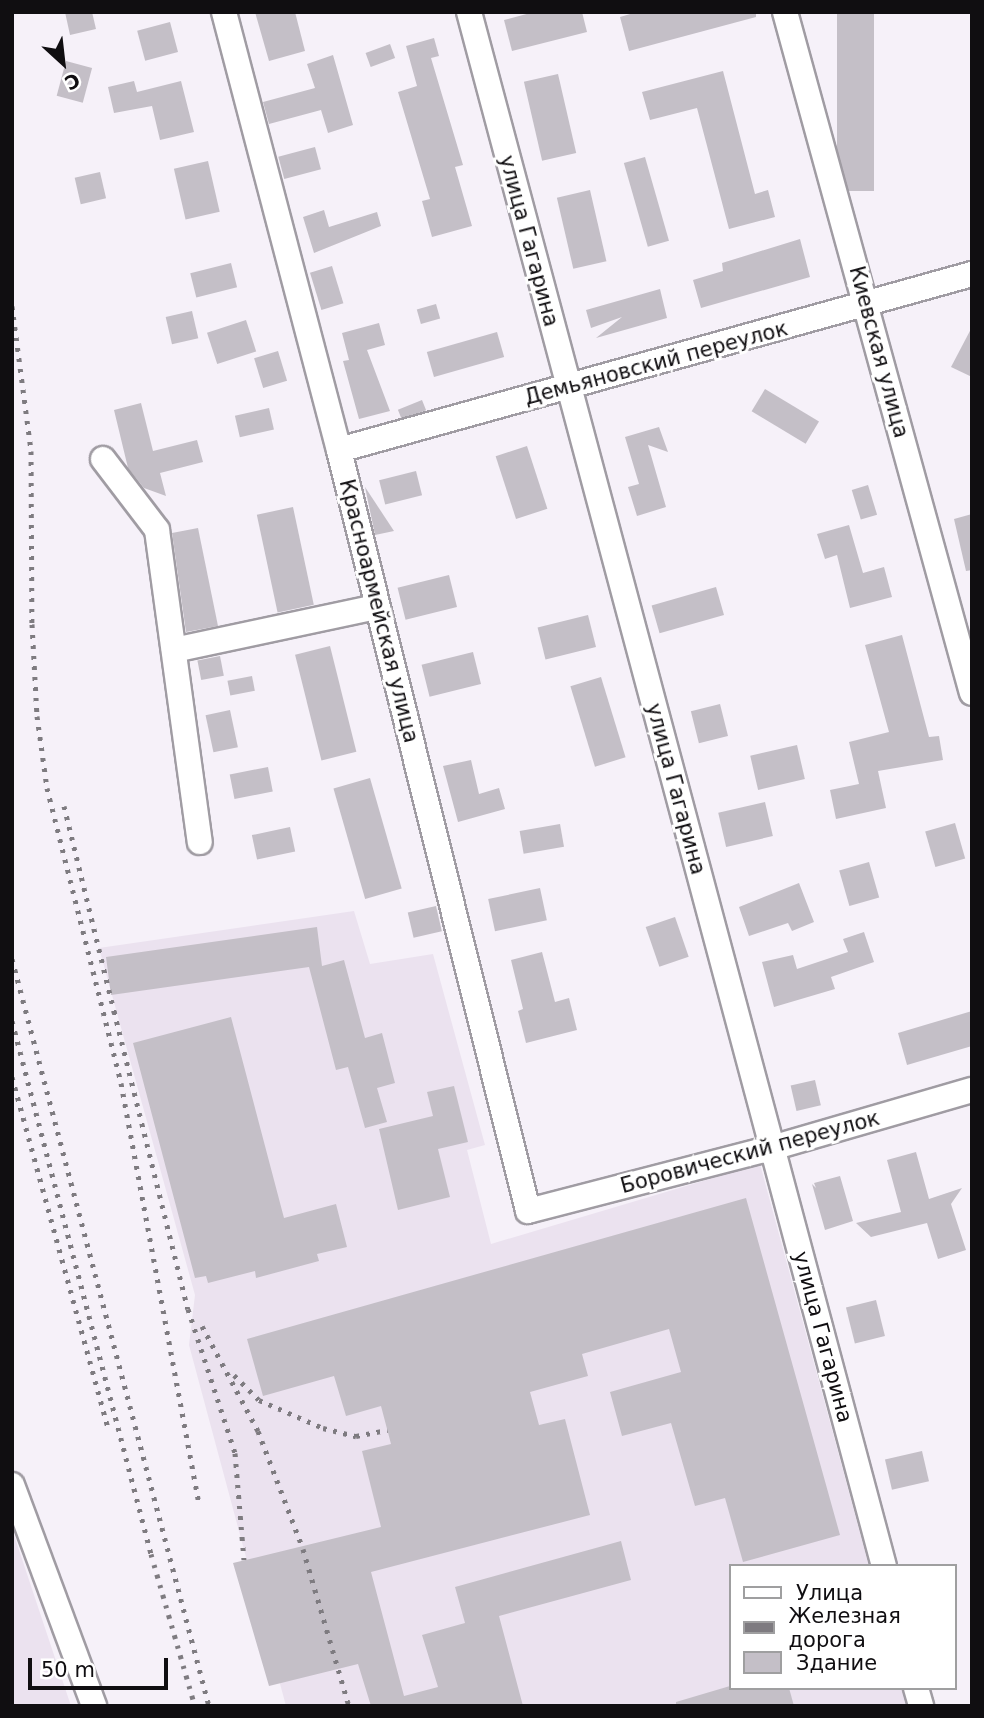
<!DOCTYPE html>
<html>
<head>
<meta charset="utf-8">
<style>
  body { margin:0 }
  #map { position:relative; width:984px; height:1718px; overflow:hidden; background:#f6f1f9; font-family:"DejaVu Sans",sans-serif }
  div>[style] { position:absolute }
  [style*='--x'] { left:calc(var(--x)*1px); top:calc(var(--y)*1px); width:calc(var(--w)*1px); rotate:calc(var(--a)*1deg) }
  .built>* { inset:0; background:#ebe2ef }
  .building>* { inset:0; background:#c4bfc7; transform-origin:0 0 }
  .roads { filter:drop-shadow(2px 0 #a09ca3) drop-shadow(-2px 0 #a09ca3) drop-shadow(0 2px #a09ca3) drop-shadow(0 -2px #a09ca3) }
  .minor>* { height:24px; margin:-12px; padding:0 12px; transform-origin:12px; border-radius:12px; background:#fff }
  .rail>* { height:5px; margin-top:-2.5px; transform-origin:0; background:repeating-linear-gradient(90deg,#7e7b80 0 3.5px,transparent 0 10.5px) }
  span { translate:-50% -50%; white-space:nowrap; text-align:center; line-height:1.15; -webkit-text-stroke:6px #fff; paint-order:stroke }
  .street-label { font-size:21px; color:#100e11 }
  .frame { position:absolute; inset:0; border:14px solid #100e11; pointer-events:none }
  .legend { position:absolute; left:729px; top:1564px; width:228px; height:126px; box-sizing:border-box; background:#fff; border:2px solid #9f9fa0; margin:0; padding:9px 12px; list-style:none; font-size:21px; color:#100e11 }
  .legend li { display:flex; align-items:center; gap:14px; height:35px }
  .legend b { width:35px; border:2px solid #9f9fa0 }
  .north { position:absolute; left:28px; top:28px; width:70px; height:70px; -webkit-text-stroke:5px #fff; paint-order:stroke; rotate:153deg; font-size:19px; font-weight:700; line-height:28px; text-align:center; color:#100e11 }
  .north::after { content:''; display:block; margin:auto; width:24px; height:32px; background:#100e11; clip-path:polygon(50% 0,100% 100%,50% 72%,0 100%) }
  .scale { position:absolute; left:28px; top:1658px; width:140px; height:32px; box-sizing:border-box; border:4px solid #100e11; border-top:0; padding-left:9px; font-size:21px; line-height:24px; white-space:nowrap; color:#100e11; -webkit-text-stroke:5px #fff; paint-order:stroke }
</style>
</head>
<body>
<div id="map">
  <div class="built">
    <div style="clip-path:polygon(354px 911px,370px 964px,433px 954px,485px 1145px,467px 1150px,491px 1244px,760px 1164px,869px 1566px,730px 1566px,730px 1688px,903px 1688px,907px 1706px,286px 1706px,189px 1345px,195px 1295px,99px 948px)"></div>
    <div style="clip-path:polygon(12px 1529px,71px 1706px,12px 1706px)"></div>
  </div>
  <div class="building">
    <div style="clip-path:polygon(65px 12px,92px 12px,96px 29px,70px 35px)"></div>
    <div style="clip-path:polygon(255px 12px,295px 12px,305px 51px,269px 61px)"></div>
    <div style="clip-path:polygon(534px 12px,582px 12px,587px 32px,512px 51px,504px 20px)"></div>
    <div style="clip-path:polygon(637px 12px,756px 12px,756px 17px,629px 51px,620px 17px)"></div>
    <div style="left:837px;top:12px;width:37px;height:179px"></div>
    <div style="left:170px;top:22px;width:31px;height:34px;rotate:75deg"></div>
    <div style="clip-path:polygon(434px 38px,439px 56px,431px 58px,463px 165px,455px 167px,472px 226px,432px 237px,422px 201px,430px 199px,398px 92px,417px 86px,406px 46px)"></div>
    <div style="left:390px;top:44px;width:15px;height:26px;rotate:70deg"></div>
    <div style="clip-path:polygon(333px 55px,353px 125px,328px 133px,321px 110px,269px 124px,263px 102px,315px 88px,307px 64px)"></div>
    <div style="left:66px;top:61px;width:27px;height:36px;rotate:15deg"></div>
    <div style="clip-path:polygon(723px 71px,755px 194px,768px 190px,775px 217px,729px 229px,697px 108px,650px 120px,642px 92px)"></div>
    <div style="left:558px;top:74px;width:81px;height:35px;rotate:77deg"></div>
    <div style="clip-path:polygon(134px 81px,137px 92px,181px 81px,194px 132px,160px 140px,152px 106px,114px 113px,108px 87px)"></div>
    <div style="left:315px;top:147px;width:23px;height:38px;rotate:75deg"></div>
    <div style="left:645px;top:157px;width:87px;height:22px;rotate:74deg"></div>
    <div style="left:208px;top:161px;width:52px;height:35px;rotate:77deg"></div>
    <div style="left:100px;top:172px;width:27px;height:26px;rotate:77deg"></div>
    <div style="left:590px;top:190px;width:73px;height:34px;rotate:77deg"></div>
    <div style="clip-path:polygon(324px 210px,329px 227px,377px 212px,381px 226px,314px 253px,303px 217px)"></div>
    <div style="clip-path:polygon(800px 239px,810px 277px,701px 308px,693px 280px,723px 271px,722px 263px)"></div>
    <div style="left:231px;top:263px;width:25px;height:42px;rotate:76deg"></div>
    <div style="left:332px;top:266px;width:39px;height:23px;rotate:73deg"></div>
    <div style="clip-path:polygon(660px 289px,667px 318px,596px 338px,622px 317px,591px 328px,586px 310px)"></div>
    <div style="left:436px;top:304px;width:15px;height:20px;rotate:74deg"></div>
    <div style="left:192px;top:311px;width:28px;height:27px;rotate:77deg"></div>
    <div style="left:246px;top:320px;width:33px;height:41px;rotate:72deg"></div>
    <div style="clip-path:polygon(379px 323px,385px 345px,367px 350px,390px 411px,359px 419px,343px 361px,349px 360px,342px 333px)"></div>
    <div style="clip-path:polygon(972px 327px,972px 377px,951px 367px)"></div>
    <div style="left:497px;top:332px;width:26px;height:73px;rotate:74deg"></div>
    <div style="left:278px;top:351px;width:31px;height:25px;rotate:73deg"></div>
    <div style="left:765px;top:389px;width:63px;height:26px;rotate:31deg"></div>
    <div style="left:422px;top:400px;width:11px;height:26px;rotate:68deg"></div>
    <div style="clip-path:polygon(141px 403px,153px 451px,197px 440px,203px 462px,160px 473px,166px 496px,144px 488px,128px 468px,114px 410px)"></div>
    <div style="left:269px;top:408px;width:22px;height:35px;rotate:77deg"></div>
    <div style="clip-path:polygon(659px 427px,668px 452px,648px 445px,666px 507px,637px 516px,628px 487px,639px 484px,625px 437px)"></div>
    <div style="left:527px;top:446px;width:66px;height:33px;rotate:72deg"></div>
    <div style="left:416px;top:471px;width:25px;height:38px;rotate:76deg"></div>
    <div style="left:868px;top:485px;width:31px;height:17px;rotate:73deg"></div>
    <div style="clip-path:polygon(365px 487px,394px 531px,375px 535px)"></div>
    <div style="left:293px;top:507px;width:100px;height:37px;rotate:78deg"></div>
    <div style="clip-path:polygon(972px 514px,972px 570px,966px 571px,954px 519px)"></div>
    <div style="clip-path:polygon(849px 525px,863px 573px,884px 567px,892px 597px,850px 608px,837px 555px,825px 559px,817px 534px)"></div>
    <div style="clip-path:polygon(198px 528px,218px 626px,186px 632px,172px 533px)"></div>
    <div style="left:449px;top:575px;width:33px;height:53px;rotate:76deg"></div>
    <div style="left:716px;top:587px;width:29px;height:67px;rotate:74deg"></div>
    <div style="left:588px;top:615px;width:33px;height:52px;rotate:76deg"></div>
    <div style="clip-path:polygon(902px 635px,929px 737px,939px 736px,943px 760px,878px 771px,886px 808px,836px 819px,830px 790px,859px 784px,849px 742px,889px 732px,865px 645px)"></div>
    <div style="left:330px;top:646px;width:109px;height:36px;rotate:76deg"></div>
    <div style="left:473px;top:652px;width:33px;height:53px;rotate:76deg"></div>
    <div style="left:220px;top:656px;width:20px;height:23px;rotate:79deg"></div>
    <div style="left:252px;top:676px;width:15px;height:25px;rotate:79deg"></div>
    <div style="left:601px;top:677px;width:84px;height:32px;rotate:73deg"></div>
    <div style="left:720px;top:704px;width:33px;height:30px;rotate:76deg"></div>
    <div style="left:230px;top:710px;width:38px;height:25px;rotate:78deg"></div>
    <div style="left:797px;top:745px;width:35px;height:48px;rotate:77deg"></div>
    <div style="clip-path:polygon(471px 760px,479px 794px,499px 788px,505px 809px,458px 822px,443px 766px)"></div>
    <div style="left:268px;top:767px;width:25px;height:39px;rotate:79deg"></div>
    <div style="left:370px;top:778px;width:115px;height:38px;rotate:74deg"></div>
    <div style="left:765px;top:802px;width:35px;height:48px;rotate:77deg"></div>
    <div style="left:955px;top:823px;width:37px;height:31px;rotate:74deg"></div>
    <div style="left:560px;top:824px;width:23px;height:41px;rotate:80deg"></div>
    <div style="left:290px;top:827px;width:25px;height:39px;rotate:78deg"></div>
    <div style="left:869px;top:862px;width:37px;height:31px;rotate:74deg"></div>
    <div style="clip-path:polygon(799px 883px,814px 922px,792px 931px,788px 923px,749px 936px,739px 907px)"></div>
    <div style="left:540px;top:888px;width:33px;height:53px;rotate:78deg"></div>
    <div style="left:436px;top:906px;width:26px;height:29px;rotate:77deg"></div>
    <div style="left:675px;top:917px;width:42px;height:31px;rotate:71deg"></div>
    <div style="clip-path:polygon(317px 927px,322px 966px,344px 960px,365px 1038px,382px 1033px,395px 1083px,377px 1088px,387px 1122px,365px 1128px,348px 1067px,336px 1070px,309px 967px,111px 995px,106px 957px)"></div>
    <div style="clip-path:polygon(864px 932px,874px 962px,831px 977px,835px 989px,774px 1007px,762px 962px,793px 955px,797px 969px,848px 952px,843px 939px)"></div>
    <div style="clip-path:polygon(542px 952px,555px 1002px,569px 998px,577px 1030px,526px 1043px,518px 1011px,523px 1009px,511px 960px)"></div>
    <div style="clip-path:polygon(972px 1011px,972px 1046px,907px 1065px,898px 1033px)"></div>
    <div style="clip-path:polygon(231px 1017px,284px 1218px,336px 1204px,347px 1247px,317px 1254px,319px 1261px,256px 1278px,255px 1271px,208px 1283px,206px 1276px,195px 1278px,133px 1043px)"></div>
    <div style="left:815px;top:1080px;width:26px;height:25px;rotate:77deg"></div>
    <div style="clip-path:polygon(454px 1086px,468px 1142px,438px 1149px,450px 1197px,398px 1210px,379px 1129px,433px 1116px,427px 1092px)"></div>
    <div style="clip-path:polygon(916px 1152px,929px 1199px,962px 1188px,951px 1204px,966px 1250px,938px 1259px,927px 1223px,871px 1237px,856px 1223px,901px 1212px,887px 1160px)"></div>
    <div style="clip-path:polygon(840px 1176px,853px 1221px,825px 1230px,812px 1184px,816px 1188px,814px 1183px)"></div>
    <div style="clip-path:polygon(746px 1198px,840px 1535px,743px 1562px,725px 1498px,695px 1506px,671px 1423px,622px 1436px,610px 1392px,681px 1372px,669px 1329px,582px 1354px,588px 1376px,530px 1392px,539px 1425px,565px 1419px,590px 1515px,371px 1572px,404px 1696px,438px 1687px,422px 1635px,465px 1623px,455px 1587px,621px 1541px,631px 1580px,499px 1616px,523px 1706px,371px 1706px,358px 1664px,269px 1686px,233px 1563px,381px 1527px,362px 1451px,391px 1444px,381px 1406px,346px 1416px,334px 1376px,263px 1396px,247px 1339px)"></div>
    <div style="left:876px;top:1300px;width:37px;height:31px;rotate:76deg"></div>
    <div style="left:922px;top:1451px;width:31px;height:38px;rotate:77deg"></div>
    <div style="clip-path:polygon(730px 1686px,789px 1688px,794px 1706px,676px 1706px,676px 1702px)"></div>
  </div>
  <div class="roads">
    <div class="minor">
      <div style="--x:224;--y:12;--w:453;--a:75.3"></div>
      <div style="--x:339;--y:450;--w:784;--a:76.05"></div>
      <div style="--x:528;--y:1211;--w:252;--a:-14.5"></div>
      <div style="--x:772;--y:1148;--w:208;--a:-16.2"></div>
      <div style="--x:469;--y:12;--w:1608;--a:75.05"></div>
      <div style="--x:785;--y:12;--w:706;--a:74.65"></div>
      <div style="--x:339;--y:450;--w:657;--a:-15.54"></div>
      <div style="--x:103;--y:459;--w:89;--a:52.7"></div>
      <div style="--x:157;--y:530;--w:315;--a:82.2"></div>
      <div style="--x:174;--y:650;--w:208;--a:-12"></div>
      <div style="--x:12;--y:1485;--w:236;--a:69.6"></div>
      <div style="--x:916;--y:1688;--w:19;--a:74"></div>
    </div>
  </div>
  <div class="rail">
    <div style="--x:12;--y:306;--w:146;--a:82.5"></div>
    <div style="--x:31;--y:451;--w:173;--a:89.7"></div>
    <div style="--x:32;--y:624;--w:92;--a:86.9"></div>
    <div style="--x:37;--y:716;--w:73;--a:82.1"></div>
    <div style="--x:47;--y:788;--w:304;--a:75.9"></div>
    <div style="--x:121;--y:1083;--w:426;--a:79.5"></div>
    <div style="--x:64;--y:806;--w:219;--a:76.3"></div>
    <div style="--x:12;--y:959;--w:773;--a:75.23"></div>
    <div style="--x:114;--y:1011;--w:307;--a:76.1"></div>
    <div style="--x:188;--y:1309;--w:151;--a:71.9"></div>
    <div style="--x:235;--y:1453;--w:107;--a:85.2"></div>
    <div style="--x:12;--y:1021;--w:551;--a:75.38"></div>
    <div style="--x:151;--y:1554;--w:158;--a:73.9"></div>
    <div style="--x:12;--y:1077;--w:364;--a:74.7"></div>
    <div style="--x:202;--y:1326;--w:119;--a:61.9"></div>
    <div style="--x:258;--y:1431;--w:126;--a:69.1"></div>
    <div style="--x:303;--y:1549;--w:164;--a:73.7"></div>
    <div style="--x:234;--y:1375;--w:35;--a:45"></div>
    <div style="--x:259;--y:1400;--w:70;--a:23.6"></div>
    <div style="--x:323;--y:1428;--w:34;--a:14"></div>
    <div style="--x:356;--y:1436;--w:32;--a:-11"></div>
  </div>
  <div class="street-label">
    <span style="left:529px;top:241px;rotate:75deg">улица Гагарина</span>
    <span style="left:879px;top:352px;rotate:75deg">Киевская улица</span>
    <span style="left:656px;top:363px;rotate:-15deg">Демьяновский переулок</span>
    <span style="left:379px;top:611px;rotate:76deg">Красноармейская улица</span>
    <span style="left:676px;top:789px;rotate:75deg">улица Гагарина</span>
    <span style="left:750px;top:1152px;rotate:-15deg">Боровический переулок</span>
    <span style="left:823px;top:1337px;rotate:75deg">улица Гагарина</span>
  </div>
  <div class="frame"></div>
  <ul class="legend">
  <li><b style="height:9px;background:#fff"></b>Улица</li>
  <li><b style="height:9px;background:#7e7b80"></b>Железная дорога</li>
  <li><b style="height:19px;background:#c4bfc7"></b>Здание</li>
  </ul>
  <div class="north">С</div>
  <div class="scale">50 m</div>
</div>
</body>
</html>
